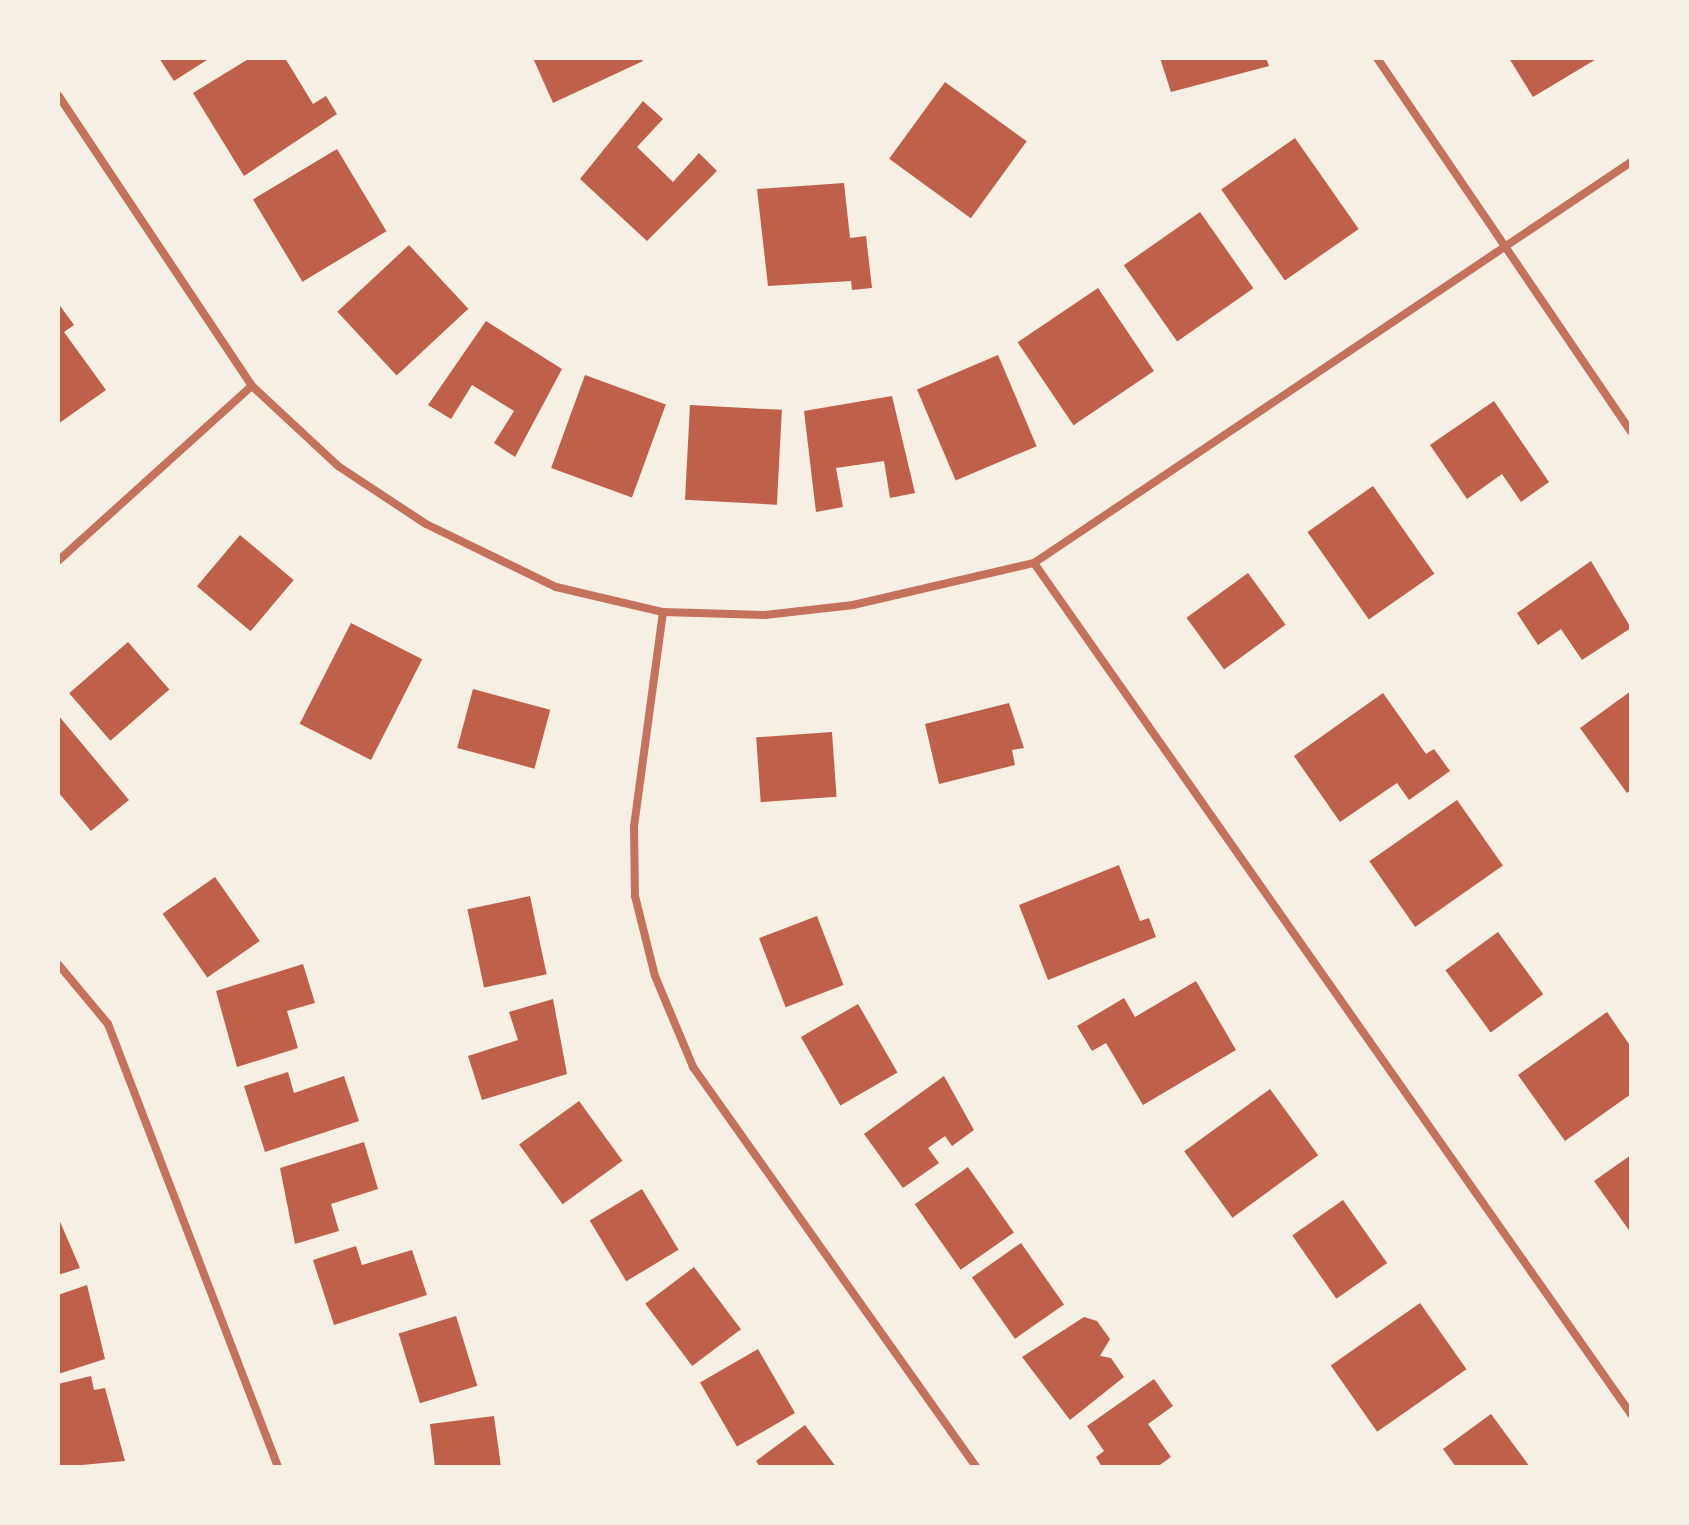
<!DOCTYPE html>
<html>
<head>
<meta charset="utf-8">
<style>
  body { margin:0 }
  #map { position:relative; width:1689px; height:1525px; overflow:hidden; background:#f6efe4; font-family:"Times New Roman",serif }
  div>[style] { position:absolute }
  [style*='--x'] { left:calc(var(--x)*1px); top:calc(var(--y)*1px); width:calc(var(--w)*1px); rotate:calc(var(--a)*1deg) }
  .building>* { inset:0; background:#bf614a; transform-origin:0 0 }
  .minor>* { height:8px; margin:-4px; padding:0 4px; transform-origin:4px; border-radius:4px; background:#c5725c }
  span { translate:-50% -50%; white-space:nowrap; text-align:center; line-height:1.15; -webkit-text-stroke:6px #f6efe4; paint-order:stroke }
  .frame { position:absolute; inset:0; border:60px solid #f6efe4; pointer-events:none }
</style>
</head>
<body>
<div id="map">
  <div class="building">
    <div style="clip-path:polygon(159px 58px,210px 58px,174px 81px)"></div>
    <div style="clip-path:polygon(250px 58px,285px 58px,313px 104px,326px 96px,337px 114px,244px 176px,193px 93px)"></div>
    <div style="clip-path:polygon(533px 58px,641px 58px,643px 61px,553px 103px)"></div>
    <div style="clip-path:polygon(1160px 58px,1266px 58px,1269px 66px,1171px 92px)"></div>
    <div style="clip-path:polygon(1509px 58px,1598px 58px,1533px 97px)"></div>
    <div style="left:945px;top:82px;width:101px;height:95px;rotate:36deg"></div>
    <div style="clip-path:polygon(643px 101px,663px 119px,637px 147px,673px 182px,699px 153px,717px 171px,647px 241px,580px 179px)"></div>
    <div style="left:1295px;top:138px;width:111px;height:90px;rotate:55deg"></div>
    <div style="left:337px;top:149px;width:96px;height:98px;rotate:59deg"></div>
    <div style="clip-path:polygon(844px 183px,850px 238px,866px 236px,872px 288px,852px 290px,851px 281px,768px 286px,757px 189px)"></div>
    <div style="left:1200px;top:212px;width:93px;height:93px;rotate:55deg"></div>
    <div style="left:409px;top:245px;width:87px;height:98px;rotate:47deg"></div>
    <div style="left:1098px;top:288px;width:100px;height:97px;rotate:56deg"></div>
    <div style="clip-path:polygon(58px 303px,74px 325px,64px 332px,106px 390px,58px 424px)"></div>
    <div style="clip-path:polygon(486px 321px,562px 369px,515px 457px,494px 443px,514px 411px,472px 385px,451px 419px,428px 405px)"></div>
    <div style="left:998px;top:355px;width:99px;height:88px;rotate:67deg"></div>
    <div style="left:585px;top:375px;width:86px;height:99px;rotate:20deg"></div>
    <div style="clip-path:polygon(892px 396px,915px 493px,890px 498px,884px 461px,836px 468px,843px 507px,816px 512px,804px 411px)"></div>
    <div style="clip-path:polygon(1494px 401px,1549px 482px,1521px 502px,1502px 474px,1467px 499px,1430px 445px)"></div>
    <div style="left:690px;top:405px;width:92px;height:95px;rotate:3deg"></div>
    <div style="left:1373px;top:486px;width:107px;height:80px;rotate:55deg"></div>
    <div style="left:240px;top:535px;width:70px;height:67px;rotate:40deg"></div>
    <div style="clip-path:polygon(1591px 561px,1631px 628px,1582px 660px,1561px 629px,1538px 645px,1517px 613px)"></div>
    <div style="left:1248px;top:573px;width:64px;height:76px;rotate:54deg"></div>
    <div style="left:351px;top:623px;width:80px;height:113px;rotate:27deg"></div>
    <div style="left:128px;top:642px;width:63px;height:78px;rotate:49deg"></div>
    <div style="left:473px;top:689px;width:80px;height:61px;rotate:15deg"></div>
    <div style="clip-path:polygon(1631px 691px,1631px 790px,1627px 793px,1580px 728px)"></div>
    <div style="clip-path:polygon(1383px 693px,1426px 754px,1434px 749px,1450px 771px,1409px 800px,1397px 783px,1340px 822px,1294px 756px)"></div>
    <div style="clip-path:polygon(1009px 703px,1024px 748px,1012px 750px,1015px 765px,939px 784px,925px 724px)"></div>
    <div style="clip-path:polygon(58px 715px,129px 800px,91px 831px,58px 792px)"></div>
    <div style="left:832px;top:732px;width:65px;height:76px;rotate:86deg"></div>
    <div style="left:1457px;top:800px;width:80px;height:107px;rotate:55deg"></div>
    <div style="clip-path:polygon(1119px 865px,1140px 921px,1149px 918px,1156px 937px,1048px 980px,1019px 905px)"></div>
    <div style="left:215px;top:877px;width:78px;height:64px;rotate:55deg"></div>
    <div style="left:530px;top:896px;width:80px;height:64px;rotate:78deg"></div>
    <div style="left:817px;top:916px;width:74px;height:62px;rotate:69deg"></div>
    <div style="left:1498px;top:932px;width:77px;height:65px;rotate:54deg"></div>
    <div style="clip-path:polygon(303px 964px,315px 1003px,287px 1011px,298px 1048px,237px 1067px,216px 991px)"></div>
    <div style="clip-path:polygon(1196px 981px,1236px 1050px,1143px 1105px,1106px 1043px,1092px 1051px,1077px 1026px,1124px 998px,1135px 1017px)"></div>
    <div style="clip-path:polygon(553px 999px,567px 1074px,482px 1100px,468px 1056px,518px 1040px,509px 1012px)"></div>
    <div style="left:858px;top:1004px;width:79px;height:66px;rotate:60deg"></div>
    <div style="clip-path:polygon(1607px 1012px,1631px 1047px,1631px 1094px,1565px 1141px,1518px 1075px)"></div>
    <div style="clip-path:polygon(288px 1072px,294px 1093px,344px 1076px,359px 1121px,265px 1152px,244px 1086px)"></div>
    <div style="clip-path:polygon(944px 1076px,974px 1130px,952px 1146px,945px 1136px,928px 1148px,939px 1163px,903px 1188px,864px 1134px)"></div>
    <div style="left:1270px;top:1089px;width:82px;height:106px;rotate:54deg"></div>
    <div style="left:579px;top:1101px;width:74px;height:74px;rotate:54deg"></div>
    <div style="clip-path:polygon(364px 1142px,378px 1189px,331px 1204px,339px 1231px,295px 1244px,280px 1168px)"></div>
    <div style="clip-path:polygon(1631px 1155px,1631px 1233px,1594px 1181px)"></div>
    <div style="left:968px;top:1167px;width:80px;height:65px;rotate:55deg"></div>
    <div style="left:642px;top:1189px;width:71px;height:61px;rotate:59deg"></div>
    <div style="left:1343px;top:1200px;width:77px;height:62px;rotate:55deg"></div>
    <div style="clip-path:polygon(58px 1217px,80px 1268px,58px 1275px)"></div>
    <div style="left:1021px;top:1243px;width:75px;height:60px;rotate:55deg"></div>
    <div style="clip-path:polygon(356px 1246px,362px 1265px,412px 1250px,427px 1295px,334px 1325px,313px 1260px)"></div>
    <div style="left:694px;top:1267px;width:78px;height:61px;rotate:53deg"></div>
    <div style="clip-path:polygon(87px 1285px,105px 1359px,58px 1374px,58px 1295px)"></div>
    <div style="left:1420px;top:1303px;width:81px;height:109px;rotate:55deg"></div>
    <div style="left:456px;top:1316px;width:73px;height:60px;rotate:73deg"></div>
    <div style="clip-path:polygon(1084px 1317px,1097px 1321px,1110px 1339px,1100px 1356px,1111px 1358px,1124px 1377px,1070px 1420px,1022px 1357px)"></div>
    <div style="left:758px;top:1349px;width:74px;height:67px;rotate:60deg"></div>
    <div style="clip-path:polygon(91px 1376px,94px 1390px,105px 1388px,125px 1461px,60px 1467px,58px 1384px)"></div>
    <div style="clip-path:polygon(1154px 1379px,1173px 1406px,1148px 1424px,1171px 1457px,1157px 1467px,1102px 1467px,1096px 1457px,1104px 1451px,1087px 1426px)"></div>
    <div style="clip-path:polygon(1491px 1414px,1530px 1467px,1456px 1467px,1443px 1449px)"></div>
    <div style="clip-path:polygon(494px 1416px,501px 1467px,435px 1467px,430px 1424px)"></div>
    <div style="clip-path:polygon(805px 1425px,836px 1467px,760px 1467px,756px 1461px)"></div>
  </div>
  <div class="minor">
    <div style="--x:1377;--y:58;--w:452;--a:55.8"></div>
    <div style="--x:58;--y:95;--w:350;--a:56.3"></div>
    <div style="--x:252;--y:386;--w:117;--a:42.9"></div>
    <div style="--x:338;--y:466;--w:105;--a:33.4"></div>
    <div style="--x:426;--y:524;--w:144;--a:25.9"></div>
    <div style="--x:556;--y:587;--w:110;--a:13.2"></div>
    <div style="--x:663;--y:612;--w:102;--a:1.7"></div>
    <div style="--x:765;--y:615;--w:89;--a:-6.5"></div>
    <div style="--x:853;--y:605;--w:186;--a:-13.1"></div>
    <div style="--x:1034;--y:563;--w:719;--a:-33.89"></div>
    <div style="--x:58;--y:561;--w:261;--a:-42.1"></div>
    <div style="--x:1034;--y:563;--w:1040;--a:54.95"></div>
    <div style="--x:663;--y:612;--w:217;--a:97.7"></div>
    <div style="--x:634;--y:827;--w:69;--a:89.2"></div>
    <div style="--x:635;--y:896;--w:82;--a:76"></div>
    <div style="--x:655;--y:976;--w:99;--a:67.3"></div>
    <div style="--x:693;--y:1067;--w:490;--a:54.7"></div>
    <div style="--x:58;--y:964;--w:78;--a:50.2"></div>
    <div style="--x:108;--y:1024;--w:474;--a:69"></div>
  </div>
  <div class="frame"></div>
</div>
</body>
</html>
